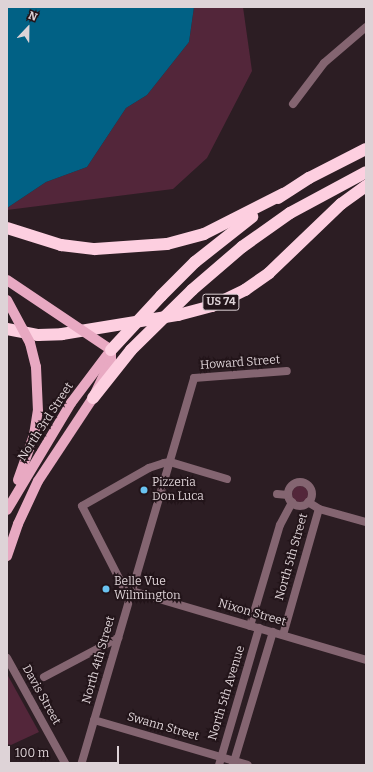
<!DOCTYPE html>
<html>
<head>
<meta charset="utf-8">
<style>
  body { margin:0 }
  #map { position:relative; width:373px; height:772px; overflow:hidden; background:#2c1d23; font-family:Bitter,serif }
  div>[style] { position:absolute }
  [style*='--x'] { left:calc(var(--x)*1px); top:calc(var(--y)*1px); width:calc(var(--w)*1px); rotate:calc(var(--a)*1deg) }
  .green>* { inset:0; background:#53263a }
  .round { border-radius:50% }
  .water>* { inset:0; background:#016185 }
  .minor>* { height:8px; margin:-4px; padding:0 4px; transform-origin:4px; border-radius:4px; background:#846571 }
  .minor>.ring { margin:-4px; padding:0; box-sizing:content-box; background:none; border:8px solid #846571; border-radius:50% }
  .major>* { height:10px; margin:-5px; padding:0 5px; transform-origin:5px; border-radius:5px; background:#e8a9c2 }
  .highway>* { height:12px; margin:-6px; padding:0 6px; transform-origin:6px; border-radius:6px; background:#fdcfe0 }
  .major-bridge>* { height:10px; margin:-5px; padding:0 5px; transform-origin:5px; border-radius:5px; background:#e8a9c2 }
  .highway-bridge>* { height:12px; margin:-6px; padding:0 6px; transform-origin:6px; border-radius:6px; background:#fdcfe0 }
  .dots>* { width:11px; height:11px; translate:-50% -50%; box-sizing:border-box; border:2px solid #221419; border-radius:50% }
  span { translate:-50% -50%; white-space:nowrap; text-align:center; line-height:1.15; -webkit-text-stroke:3.5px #221419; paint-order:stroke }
  .shield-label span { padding:1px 3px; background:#221419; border:1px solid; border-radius:3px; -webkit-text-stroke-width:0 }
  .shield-label { font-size:11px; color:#ded3d7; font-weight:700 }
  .street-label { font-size:12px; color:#ded3d7 }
  .poi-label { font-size:12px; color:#ded3d7 }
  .left { translate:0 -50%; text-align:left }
  .frame { position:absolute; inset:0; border:8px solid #ded3d7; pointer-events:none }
  .north { position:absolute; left:8px; top:8px; width:40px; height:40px; -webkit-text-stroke:3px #221419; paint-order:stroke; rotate:22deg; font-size:11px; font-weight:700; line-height:16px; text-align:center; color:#ded3d7 }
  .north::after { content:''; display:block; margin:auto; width:14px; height:18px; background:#ded3d7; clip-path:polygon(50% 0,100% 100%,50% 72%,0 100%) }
  .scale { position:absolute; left:8px; top:746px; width:111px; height:18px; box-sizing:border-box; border:2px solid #ded3d7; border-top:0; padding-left:5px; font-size:12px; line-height:14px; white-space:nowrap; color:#ded3d7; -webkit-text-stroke:3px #221419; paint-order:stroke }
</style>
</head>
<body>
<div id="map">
  <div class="green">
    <div style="clip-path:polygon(194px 7px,243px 7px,252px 71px,207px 158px,173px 189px,7px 210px,7px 208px,46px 182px,87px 167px,126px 108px,147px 95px,189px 42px)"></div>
    <div class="round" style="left:292px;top:486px;width:16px;height:16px"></div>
    <div style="clip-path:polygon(7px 674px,39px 732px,11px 745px,7px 744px)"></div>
  </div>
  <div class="water">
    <div style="clip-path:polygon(7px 7px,194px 7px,189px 42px,147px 95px,126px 108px,87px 167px,46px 182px,7px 208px)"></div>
  </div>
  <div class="minor">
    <div style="--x:293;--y:104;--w:51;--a:-52.9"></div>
    <div style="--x:324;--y:63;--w:55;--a:-40.6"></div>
    <div style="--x:227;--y:479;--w:59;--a:-163.4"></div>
    <div style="--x:170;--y:462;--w:6;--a:171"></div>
    <div style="--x:164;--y:463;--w:16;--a:162"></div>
    <div style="--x:149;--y:468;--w:77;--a:150.4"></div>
    <div style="--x:82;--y:506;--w:90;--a:62.9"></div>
    <div style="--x:123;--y:586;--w:10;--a:29"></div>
    <div style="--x:132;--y:591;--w:244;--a:16.4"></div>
    <div class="ring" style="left:288px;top:482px;width:16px;height:16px"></div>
    <div style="--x:277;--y:494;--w:11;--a:5"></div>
    <div style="--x:308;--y:502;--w:13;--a:32"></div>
    <div style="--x:319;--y:509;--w:49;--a:15.5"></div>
    <div style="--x:250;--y:626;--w:105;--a:-73.5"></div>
    <div style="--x:280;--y:525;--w:26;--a:-62"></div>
    <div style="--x:283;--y:635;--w:131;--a:-74.1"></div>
    <div style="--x:7;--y:658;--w:122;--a:61.1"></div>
    <div style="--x:44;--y:677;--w:84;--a:-27.8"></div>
    <div style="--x:94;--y:720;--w:160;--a:16.3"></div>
    <div style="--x:81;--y:765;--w:403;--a:-73.7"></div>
    <div style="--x:194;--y:378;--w:93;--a:-4.3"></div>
    <div style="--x:219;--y:765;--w:143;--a:-73.7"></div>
    <div style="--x:233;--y:765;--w:139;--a:-73.3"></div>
  </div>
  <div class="major">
    <div style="--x:18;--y:480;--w:48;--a:-70.4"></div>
    <div style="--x:34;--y:435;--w:24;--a:-81"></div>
    <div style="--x:7;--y:510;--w:125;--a:-59.1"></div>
    <div style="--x:71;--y:403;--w:66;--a:-53"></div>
    <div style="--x:7;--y:556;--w:34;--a:-71"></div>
    <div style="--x:18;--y:524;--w:47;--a:-65.1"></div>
    <div style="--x:38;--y:481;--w:100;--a:-56.5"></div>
    <div style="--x:93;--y:398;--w:42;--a:-64.7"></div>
    <div style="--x:111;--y:360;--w:10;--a:-90"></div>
  </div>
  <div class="highway">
    <div style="--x:278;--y:198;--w:37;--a:-33"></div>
    <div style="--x:309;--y:178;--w:64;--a:-27"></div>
    <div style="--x:7;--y:228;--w:57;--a:17.5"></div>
    <div style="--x:61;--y:245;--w:34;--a:7"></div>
    <div style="--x:95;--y:249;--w:72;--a:-4"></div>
    <div style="--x:167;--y:244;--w:38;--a:-15"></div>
    <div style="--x:204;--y:234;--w:89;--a:-26.9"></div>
    <div style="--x:192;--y:290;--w:66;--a:-40.7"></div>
    <div style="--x:242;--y:247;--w:59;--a:-35.3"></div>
    <div style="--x:290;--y:213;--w:86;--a:-28.3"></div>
    <div style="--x:161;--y:296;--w:48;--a:-45"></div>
    <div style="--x:195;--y:262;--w:73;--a:-38.3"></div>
    <div style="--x:7;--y:329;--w:32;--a:11"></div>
    <div style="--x:38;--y:335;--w:24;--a:-2"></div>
    <div style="--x:62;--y:334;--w:118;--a:-9.3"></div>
    <div style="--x:178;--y:315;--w:35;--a:-15"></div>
    <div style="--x:212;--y:306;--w:37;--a:-26"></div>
    <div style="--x:245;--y:290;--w:29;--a:-35"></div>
    <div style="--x:269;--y:273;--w:100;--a:-43.8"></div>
    <div style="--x:341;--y:204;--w:31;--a:-36"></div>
  </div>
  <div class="major-bridge">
    <div style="--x:7;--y:280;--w:125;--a:33.9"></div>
    <div style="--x:7;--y:300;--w:49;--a:61.9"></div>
    <div style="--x:30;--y:343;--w:25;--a:76"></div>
    <div style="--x:36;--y:367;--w:44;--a:87.4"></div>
  </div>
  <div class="highway-bridge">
    <div style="--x:111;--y:350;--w:74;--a:-47.2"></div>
    <div style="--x:93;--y:398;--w:61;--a:-51.6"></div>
    <div style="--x:131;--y:350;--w:86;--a:-44.5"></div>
  </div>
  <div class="dots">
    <div style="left:144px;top:490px;background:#6ac3f1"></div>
    <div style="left:106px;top:589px;background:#6ac3f1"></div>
  </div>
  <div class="shield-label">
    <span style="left:221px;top:302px">US 74</span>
  </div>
  <div class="street-label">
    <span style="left:240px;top:363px;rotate:-4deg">Howard Street</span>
    <span style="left:46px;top:422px;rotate:-57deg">North 3rd Street</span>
    <span style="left:292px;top:557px;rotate:-74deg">North 5th Street</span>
    <span style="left:252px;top:613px;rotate:16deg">Nixon Street</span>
    <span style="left:99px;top:660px;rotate:-74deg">North 4th Street</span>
    <span style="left:227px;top:693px;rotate:-73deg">North 5th Avenue</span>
    <span style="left:41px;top:695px;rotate:61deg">Davis Street</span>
    <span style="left:163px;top:727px;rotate:16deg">Swann Street</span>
  </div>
  <div class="poi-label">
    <span class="left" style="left:152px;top:490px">Pizzeria<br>Don Luca</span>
    <span class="left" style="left:114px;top:589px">Belle Vue<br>Wilmington</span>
  </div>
  <div class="frame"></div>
  <div class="north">N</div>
  <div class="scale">100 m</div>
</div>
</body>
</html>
